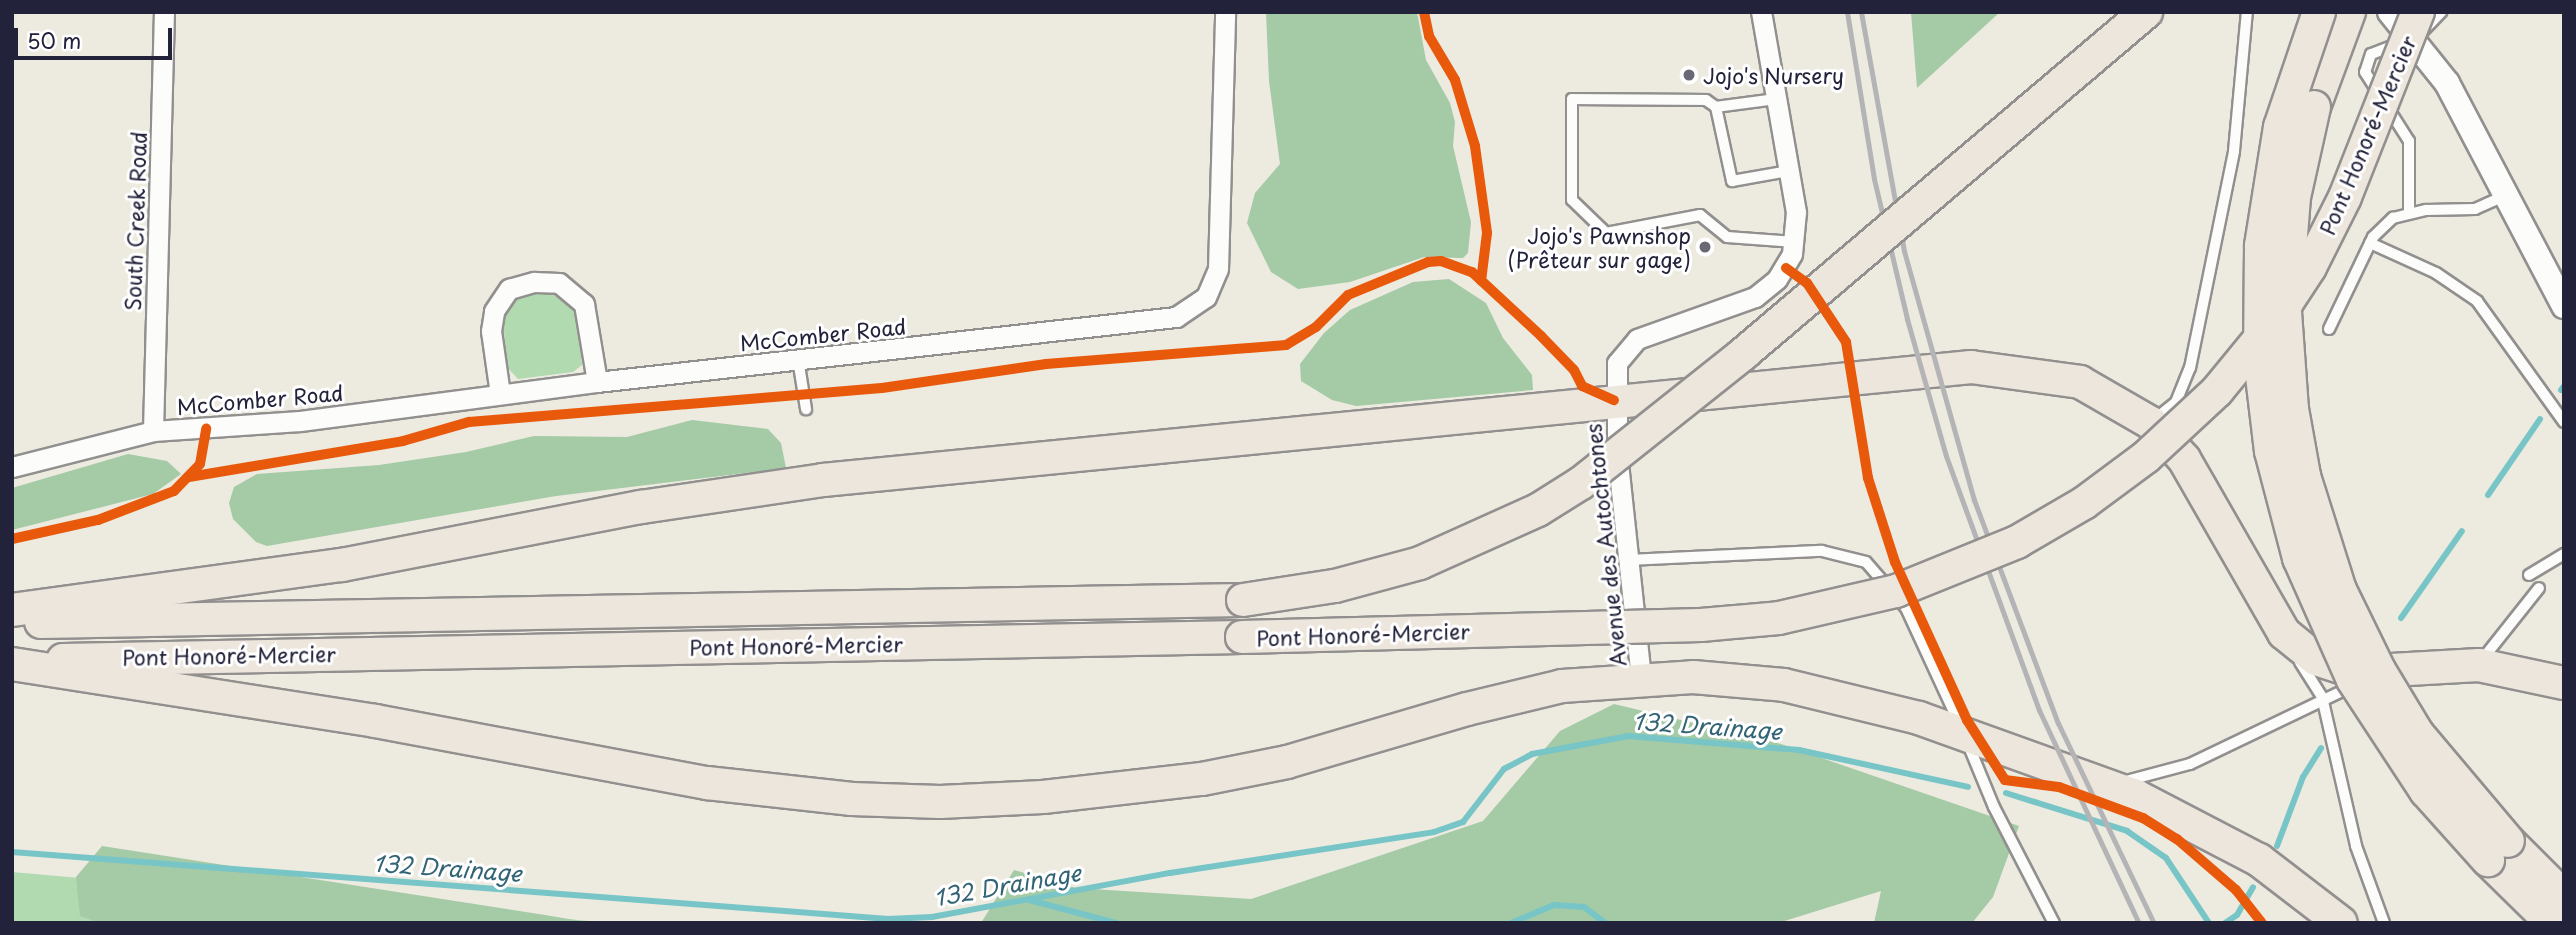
<!DOCTYPE html>
<html>
<head>
<meta charset="utf-8">
<style>
  body { margin:0 }
  #map { position:relative; width:2576px; height:935px; overflow:hidden; background:#edeae0; font-family:"Playpen Sans",sans-serif }
  div>[style] { position:absolute }
  [style*='--x'] { left:calc(var(--x)*1px); top:calc(var(--y)*1px); width:calc(var(--w)*1px); rotate:calc(var(--a)*1deg) }
  .green>* { inset:0; background:#b1dab1 }
  .forest>* { inset:0; background:#a4caa6 }
  .stream>* { height:6px; margin:-3px; padding:0 3px; transform-origin:3px; border-radius:3px; background:#77c5c7 }
  .roads { filter:drop-shadow(2px 0 #92908f) drop-shadow(-2px 0 #92908f) drop-shadow(0 2px #92908f) drop-shadow(0 -2px #92908f) }
  .service>* { height:10px; margin:-5px; padding:0 5px; transform-origin:5px; border-radius:5px; background:#fcfcfa }
  .minor>* { height:19px; margin:-9.5px; padding:0 9.5px; transform-origin:9.5px; border-radius:9.5px; background:#fcfcfa }
  .tertiary>* { height:24px; margin:-12px; padding:0 12px; transform-origin:12px; border-radius:12px; background:#fcfcfa }
  .trunk>* { height:32px; margin:-16px; padding:0 16px; transform-origin:16px; border-radius:16px; background:#ede6dd }
  .rail>* { height:5px; margin:-2.5px; padding:0 2.5px; transform-origin:2.5px; border-radius:2.5px; background:#b4b4b6 }
  .bridges { filter:drop-shadow(2px 0 #92908f) drop-shadow(-2px 0 #92908f) drop-shadow(0 2px #92908f) drop-shadow(0 -2px #92908f) }
  .trunk-bridge>* { height:32px; margin:-16px; padding:0 16px; transform-origin:16px; border-radius:16px; background:#ede6dd }
  .cycleway>* { height:10px; margin:-5px; padding:0 5px; transform-origin:5px; border-radius:5px; background:#e8590c }
  .dots>* { width:19px; height:19px; translate:-50% -50%; box-sizing:border-box; border:4px solid #fff; border-radius:50% }
  span { translate:-50% -50%; white-space:nowrap; text-align:center; line-height:1.15; -webkit-text-stroke:6px #fff; paint-order:stroke }
  .poi-label { font-size:21px; color:#22223b }
  .left { translate:0 -50%; text-align:left }
  .right { translate:-100% -50%; text-align:right }
  .street-label { font-size:21px; color:#22223b }
  .water-label { font-size:23px; color:#326475; font-style:italic }
  .frame { position:absolute; inset:0; border:14px solid #22223b; pointer-events:none }
  .scale { position:absolute; left:14px; top:28px; width:158px; height:32px; box-sizing:border-box; border:4px solid #22223b; border-top:0; padding-left:9px; font-size:21px; line-height:24px; white-space:nowrap; color:#22223b; -webkit-text-stroke:5px #fff; paint-order:stroke }
</style>
</head>
<body>
<div id="map">
  <div class="green">
    <div style="clip-path:polygon(547px 291px,577px 308px,582px 365px,573px 372px,518px 379px,506px 366px,503px 314px,514px 298px)"></div>
    <div style="clip-path:polygon(12px 872px,398px 906px,615px 923px,12px 923px)"></div>
  </div>
  <div class="forest">
    <div style="clip-path:polygon(1266px 12px,1417px 12px,1426px 60px,1450px 103px,1455px 122px,1453px 146px,1471px 222px,1468px 253px,1463px 258px,1424px 257px,1350px 282px,1298px 289px,1271px 272px,1247px 223px,1255px 193px,1280px 164px,1269px 81px)"></div>
    <div style="clip-path:polygon(1911px 12px,2000px 12px,1917px 88px)"></div>
    <div style="clip-path:polygon(1449px 279px,1486px 303px,1503px 338px,1532px 375px,1533px 390px,1356px 406px,1332px 400px,1301px 381px,1300px 364px,1324px 333px,1350px 310px,1413px 282px)"></div>
    <div style="clip-path:polygon(692px 420px,768px 429px,781px 443px,786px 468px,556px 496px,267px 546px,256px 542px,233px 519px,229px 503px,234px 487px,257px 474px,379px 465px,466px 452px,534px 436px,627px 437px)"></div>
    <div style="clip-path:polygon(128px 454px,167px 461px,181px 474px,153px 494px,12px 530px,12px 488px)"></div>
    <div style="clip-path:polygon(1614px 704px,1781px 744px,2019px 826px,1993px 897px,1972px 923px,1874px 923px,1881px 891px,1778px 923px,981px 923px,1014px 870px,1076px 888px,1251px 899px,1483px 821px,1560px 731px)"></div>
    <div style="clip-path:polygon(102px 846px,545px 915px,593px 923px,100px 923px,80px 916px,76px 877px)"></div>
  </div>
  <div class="stream">
    <div style="--x:2561;--y:390;--w:5;--a:-53"></div>
    <div style="--x:2488;--y:495;--w:92;--a:-55.6"></div>
    <div style="--x:2401;--y:618;--w:106;--a:-55"></div>
    <div style="--x:2006;--y:793;--w:127;--a:17.4"></div>
    <div style="--x:2127;--y:831;--w:47;--a:34.7"></div>
    <div style="--x:2166;--y:858;--w:78;--a:56.5"></div>
    <div style="--x:2277;--y:846;--w:74;--a:-69.4"></div>
    <div style="--x:2303;--y:777;--w:34;--a:-58"></div>
    <div style="--x:12;--y:852;--w:879;--a:4.37"></div>
    <div style="--x:888;--y:919;--w:44;--a:-2.6"></div>
    <div style="--x:932;--y:917;--w:242;--a:-10.5"></div>
    <div style="--x:1170;--y:873;--w:267;--a:-8.8"></div>
    <div style="--x:1434;--y:832;--w:31;--a:-19"></div>
    <div style="--x:1463;--y:822;--w:67;--a:-52.3"></div>
    <div style="--x:1504;--y:769;--w:32;--a:-28"></div>
    <div style="--x:1532;--y:754;--w:98;--a:-10.6"></div>
    <div style="--x:1628;--y:736;--w:172;--a:4.7"></div>
    <div style="--x:1799;--y:750;--w:173;--a:12.3"></div>
    <div style="--x:1029;--y:900;--w:90;--a:14.8"></div>
    <div style="--x:1511;--y:923;--w:47;--a:-22.7"></div>
    <div style="--x:1554;--y:905;--w:30;--a:4"></div>
    <div style="--x:1584;--y:907;--w:26;--a:37"></div>
    <div style="--x:2225;--y:923;--w:14;--a:-34"></div>
    <div style="--x:2237;--y:915;--w:32;--a:-60"></div>
  </div>
  <div class="roads">
    <div class="service">
      <div style="--x:2422;--y:32;--w:28;--a:-46"></div>
      <div style="--x:2400;--y:43;--w:31;--a:159"></div>
      <div style="--x:2371;--y:54;--w:19;--a:108"></div>
      <div style="--x:2365;--y:72;--w:82;--a:57.5"></div>
      <div style="--x:2409;--y:141;--w:72;--a:90"></div>
      <div style="--x:1776;--y:99;--w:61;--a:172.4"></div>
      <div style="--x:1716;--y:107;--w:76;--a:77.8"></div>
      <div style="--x:1732;--y:181;--w:58;--a:-10"></div>
      <div style="--x:1716;--y:107;--w:12;--a:-145"></div>
      <div style="--x:1706;--y:100;--w:134;--a:-179.6"></div>
      <div style="--x:1572;--y:99;--w:101;--a:90"></div>
      <div style="--x:1572;--y:200;--w:47;--a:44.1"></div>
      <div style="--x:1606;--y:233;--w:96;--a:-10.8"></div>
      <div style="--x:1700;--y:215;--w:35;--a:39"></div>
      <div style="--x:1727;--y:237;--w:68;--a:4.2"></div>
      <div style="--x:2370;--y:243;--w:72;--a:24.4"></div>
      <div style="--x:2436;--y:273;--w:50;--a:34.3"></div>
      <div style="--x:2477;--y:301;--w:149;--a:54.3"></div>
      <div style="--x:2329;--y:329;--w:102;--a:-64.4"></div>
      <div style="--x:2373;--y:237;--w:28;--a:-44"></div>
      <div style="--x:2393;--y:218;--w:34;--a:-14"></div>
      <div style="--x:2426;--y:210;--w:49;--a:-1.2"></div>
      <div style="--x:2475;--y:209;--w:34;--a:-24"></div>
      <div style="--x:798;--y:359;--w:51;--a:80.9"></div>
      <div style="--x:2154;--y:420;--w:28;--a:-39"></div>
      <div style="--x:2176;--y:402;--w:37;--a:-68"></div>
      <div style="--x:2190;--y:368;--w:221;--a:-78.5"></div>
      <div style="--x:2234;--y:151;--w:140;--a:-84.7"></div>
      <div style="--x:1628;--y:560;--w:194;--a:-2.7"></div>
      <div style="--x:1822;--y:551;--w:45;--a:14"></div>
      <div style="--x:1866;--y:562;--w:61;--a:49"></div>
      <div style="--x:1906;--y:608;--w:131;--a:65.2"></div>
      <div style="--x:2529;--y:575;--w:41;--a:-31"></div>
      <div style="--x:2481;--y:661;--w:93;--a:-51.5"></div>
      <div style="--x:2300;--y:662;--w:41;--a:57.8"></div>
      <div style="--x:2322;--y:697;--w:153;--a:77.1"></div>
      <div style="--x:2356;--y:846;--w:82;--a:70"></div>
      <div style="--x:1968;--y:744;--w:68;--a:67.6"></div>
      <div style="--x:1994;--y:807;--w:131;--a:62.7"></div>
      <div style="--x:2126;--y:781;--w:66;--a:-14.9"></div>
      <div style="--x:2190;--y:764;--w:181;--a:-25.6"></div>
    </div>
    <div class="minor">
      <div style="--x:500;--y:394;--w:64;--a:-98.1"></div>
      <div style="--x:491;--y:331;--w:20;--a:-81"></div>
      <div style="--x:494;--y:311;--w:27;--a:-56"></div>
      <div style="--x:509;--y:289;--w:26;--a:-16"></div>
      <div style="--x:534;--y:282;--w:25;--a:2"></div>
      <div style="--x:559;--y:283;--w:33;--a:40"></div>
      <div style="--x:584;--y:304;--w:79;--a:80.5"></div>
      <div style="--x:153;--y:431;--w:419;--a:-88.5"></div>
      <div style="--x:12;--y:467;--w:146;--a:-14.3"></div>
      <div style="--x:153;--y:431;--w:147;--a:-3.9"></div>
      <div style="--x:300;--y:421;--w:300;--a:-7.5"></div>
      <div style="--x:597;--y:382;--w:583;--a:-6.41"></div>
      <div style="--x:1176;--y:317;--w:36;--a:-34"></div>
      <div style="--x:1206;--y:297;--w:30;--a:-67"></div>
      <div style="--x:1218;--y:269;--w:257;--a:-88.4"></div>
      <div style="--x:1641;--y:678;--w:227;--a:-96.1"></div>
      <div style="--x:1617;--y:452;--w:89;--a:-90"></div>
      <div style="--x:1617;--y:363;--w:31;--a:-50"></div>
      <div style="--x:1637;--y:339;--w:125;--a:-19.6"></div>
      <div style="--x:1755;--y:297;--w:28;--a:-39"></div>
      <div style="--x:1777;--y:279;--w:29;--a:-59"></div>
      <div style="--x:1792;--y:254;--w:42;--a:-84.6"></div>
      <div style="--x:1796;--y:212;--w:203;--a:-99.9"></div>
    </div>
    <div class="tertiary">
      <div style="--x:2390;--y:12;--w:91;--a:51.2"></div>
      <div style="--x:2447;--y:83;--w:252;--a:62.3"></div>
    </div>
    <div class="trunk">
      <div style="--x:2314;--y:107;--w:101;--a:-69.8"></div>
      <div style="--x:12;--y:610;--w:333;--a:-7.8"></div>
      <div style="--x:342;--y:565;--w:305;--a:-11"></div>
      <div style="--x:641;--y:507;--w:184;--a:-8.4"></div>
      <div style="--x:823;--y:480;--w:1154;--a:-5.62"></div>
      <div style="--x:1971;--y:367;--w:110;--a:7.8"></div>
      <div style="--x:2080;--y:382;--w:82;--a:30"></div>
      <div style="--x:2151;--y:423;--w:49;--a:47.5"></div>
      <div style="--x:2184;--y:459;--w:201;--a:60.1"></div>
      <div style="--x:2284;--y:633;--w:41;--a:39.1"></div>
      <div style="--x:2316;--y:659;--w:42;--a:18"></div>
      <div style="--x:2356;--y:672;--w:123;--a:-3.3"></div>
      <div style="--x:2479;--y:665;--w:87;--a:12"></div>
      <div style="--x:41;--y:622;--w:1202;--a:-1.05"></div>
      <div style="--x:63;--y:660;--w:1179;--a:-1.12"></div>
      <div style="--x:12;--y:664;--w:367;--a:8.9"></div>
      <div style="--x:375;--y:721;--w:338;--a:10.6"></div>
      <div style="--x:707;--y:783;--w:146;--a:6.3"></div>
      <div style="--x:852;--y:799;--w:88;--a:2"></div>
      <div style="--x:940;--y:802;--w:103;--a:-2.8"></div>
      <div style="--x:1043;--y:797;--w:160;--a:-6.5"></div>
      <div style="--x:1202;--y:779;--w:87;--a:-11.3"></div>
      <div style="--x:1287;--y:762;--w:188;--a:-16.4"></div>
      <div style="--x:1467;--y:709;--w:98;--a:-13.6"></div>
      <div style="--x:1562;--y:686;--w:131;--a:-3.9"></div>
      <div style="--x:1693;--y:677;--w:91;--a:5"></div>
      <div style="--x:1784;--y:685;--w:139;--a:13.7"></div>
      <div style="--x:1919;--y:718;--w:231;--a:19.8"></div>
      <div style="--x:2136;--y:796;--w:139;--a:27.5"></div>
      <div style="--x:2259;--y:860;--w:103;--a:37.5"></div>
      <div style="--x:2508;--y:841;--w:79;--a:45"></div>
      <div style="--x:2488;--y:860;--w:90;--a:44.5"></div>
    </div>
  </div>
  <div class="rail">
    <div style="--x:1847;--y:12;--w:169;--a:80.8"></div>
    <div style="--x:1874;--y:179;--w:144;--a:76.7"></div>
    <div style="--x:1907;--y:319;--w:142;--a:74.1"></div>
    <div style="--x:1946;--y:456;--w:270;--a:69.9"></div>
    <div style="--x:2039;--y:710;--w:235;--a:64.9"></div>
    <div style="--x:1861;--y:12;--w:243;--a:79.8"></div>
    <div style="--x:1904;--y:251;--w:259;--a:74.3"></div>
    <div style="--x:1974;--y:500;--w:238;--a:69.4"></div>
    <div style="--x:2058;--y:723;--w:222;--a:64.4"></div>
  </div>
  <div class="bridges">
    <div class="trunk-bridge">
      <div style="--x:2319;--y:12;--w:121;--a:108.7"></div>
      <div style="--x:2280;--y:127;--w:121;--a:99.1"></div>
      <div style="--x:2261;--y:246;--w:113;--a:90.5"></div>
      <div style="--x:2260;--y:359;--w:93;--a:83.2"></div>
      <div style="--x:2271;--y:451;--w:111;--a:75.3"></div>
      <div style="--x:2299;--y:558;--w:133;--a:66.1"></div>
      <div style="--x:2353;--y:680;--w:133;--a:56.7"></div>
      <div style="--x:2426;--y:791;--w:93;--a:48.1"></div>
      <div style="--x:2314;--y:107;--w:92;--a:102.5"></div>
      <div style="--x:2294;--y:197;--w:115;--a:94.5"></div>
      <div style="--x:2285;--y:312;--w:97;--a:85.9"></div>
      <div style="--x:2292;--y:409;--w:68;--a:79.8"></div>
      <div style="--x:2304;--y:476;--w:120;--a:72.5"></div>
      <div style="--x:2340;--y:590;--w:89;--a:64"></div>
      <div style="--x:2379;--y:670;--w:74;--a:58.9"></div>
      <div style="--x:2417;--y:733;--w:141;--a:49.9"></div>
      <div style="--x:1243;--y:600;--w:93;--a:-8.7"></div>
      <div style="--x:1335;--y:586;--w:88;--a:-15.1"></div>
      <div style="--x:1420;--y:563;--w:129;--a:-24.2"></div>
      <div style="--x:1538;--y:510;--w:51;--a:-32.1"></div>
      <div style="--x:1581;--y:483;--w:207;--a:-38.5"></div>
      <div style="--x:1743;--y:354;--w:529;--a:-40.32"></div>
      <div style="--x:1242;--y:637;--w:459;--a:-1.5"></div>
      <div style="--x:1701;--y:625;--w:78;--a:-5.1"></div>
      <div style="--x:1779;--y:618;--w:120;--a:-13"></div>
      <div style="--x:1896;--y:591;--w:131;--a:-22"></div>
      <div style="--x:2017;--y:542;--w:78;--a:-30.2"></div>
      <div style="--x:2084;--y:503;--w:77;--a:-36.6"></div>
      <div style="--x:2146;--y:457;--w:97;--a:-42.9"></div>
      <div style="--x:2217;--y:391;--w:93;--a:-50.7"></div>
      <div style="--x:2276;--y:319;--w:62;--a:-56.8"></div>
      <div style="--x:2310;--y:267;--w:78;--a:-63.4"></div>
      <div style="--x:2345;--y:197;--w:199;--a:-68.5"></div>
    </div>
  </div>
  <div class="cycleway">
    <div style="--x:1424;--y:12;--w:25;--a:78"></div>
    <div style="--x:1429;--y:36;--w:51;--a:59.4"></div>
    <div style="--x:1455;--y:80;--w:69;--a:73.1"></div>
    <div style="--x:1475;--y:146;--w:88;--a:82.1"></div>
    <div style="--x:1487;--y:233;--w:48;--a:97.1"></div>
    <div style="--x:1786;--y:268;--w:26;--a:36"></div>
    <div style="--x:1807;--y:283;--w:71;--a:56.5"></div>
    <div style="--x:1846;--y:342;--w:138;--a:80.8"></div>
    <div style="--x:1868;--y:478;--w:88;--a:72.2"></div>
    <div style="--x:1895;--y:562;--w:174;--a:65.5"></div>
    <div style="--x:1967;--y:720;--w:71;--a:57.7"></div>
    <div style="--x:2005;--y:780;--w:54;--a:7.4"></div>
    <div style="--x:2059;--y:787;--w:90;--a:20.3"></div>
    <div style="--x:2143;--y:818;--w:40;--a:32"></div>
    <div style="--x:2177;--y:839;--w:78;--a:40.8"></div>
    <div style="--x:2236;--y:890;--w:42;--a:51.8"></div>
    <div style="--x:189;--y:477;--w:217;--a:-9.5"></div>
    <div style="--x:403;--y:441;--w:69;--a:-16.1"></div>
    <div style="--x:469;--y:422;--w:414;--a:-4.7"></div>
    <div style="--x:882;--y:388;--w:166;--a:-8.3"></div>
    <div style="--x:1046;--y:364;--w:241;--a:-4.5"></div>
    <div style="--x:1286;--y:345;--w:35;--a:-31"></div>
    <div style="--x:1316;--y:327;--w:45;--a:-45"></div>
    <div style="--x:1348;--y:295;--w:87;--a:-22.4"></div>
    <div style="--x:1428;--y:262;--w:13;--a:-4"></div>
    <div style="--x:1441;--y:261;--w:33;--a:20"></div>
    <div style="--x:1472;--y:272;--w:94;--a:42.8"></div>
    <div style="--x:1541;--y:336;--w:47;--a:45.9"></div>
    <div style="--x:1574;--y:370;--w:18;--a:63"></div>
    <div style="--x:1582;--y:386;--w:35;--a:24"></div>
    <div style="--x:12;--y:539;--w:88;--a:-12.5"></div>
    <div style="--x:98;--y:520;--w:81;--a:-20.9"></div>
    <div style="--x:174;--y:491;--w:37;--a:-46"></div>
    <div style="--x:200;--y:464;--w:36;--a:-80"></div>
  </div>
  <div class="dots">
    <div style="left:1689px;top:75px;background:#696875"></div>
    <div style="left:1705px;top:247px;background:#696875"></div>
  </div>
  <div class="poi-label">
    <span class="left" style="left:1703px;top:75px">Jojo's Nursery</span>
    <span class="right" style="left:1691px;top:247px">Jojo's Pawnshop<br>(Prêteur sur gage)</span>
  </div>
  <div class="street-label">
    <span style="left:2367px;top:135px;rotate:-67deg">Pont Honoré-Mercier</span>
    <span style="left:135px;top:221px;rotate:-88deg">South Creek Road</span>
    <span style="left:823px;top:334px;rotate:-6deg">McComber Road</span>
    <span style="left:260px;top:399px;rotate:-5deg">McComber Road</span>
    <span style="left:1605px;top:545px;rotate:-96deg">Avenue des Autochtones</span>
    <span style="left:1363px;top:634px;rotate:-2deg">Pont Honoré-Mercier</span>
    <span style="left:796px;top:645px;rotate:-1deg">Pont Honoré-Mercier</span>
    <span style="left:229px;top:655px;rotate:-1deg">Pont Honoré-Mercier</span>
  </div>
  <div class="water-label">
    <span style="left:1707px;top:726px;rotate:4deg">132 Drainage</span>
    <span style="left:447px;top:868px;rotate:4deg">132 Drainage</span>
    <span style="left:1007px;top:885px;rotate:-10deg">132 Drainage</span>
  </div>
  <div class="frame"></div>
  <div class="scale">50 m</div>
</div>
</body>
</html>
